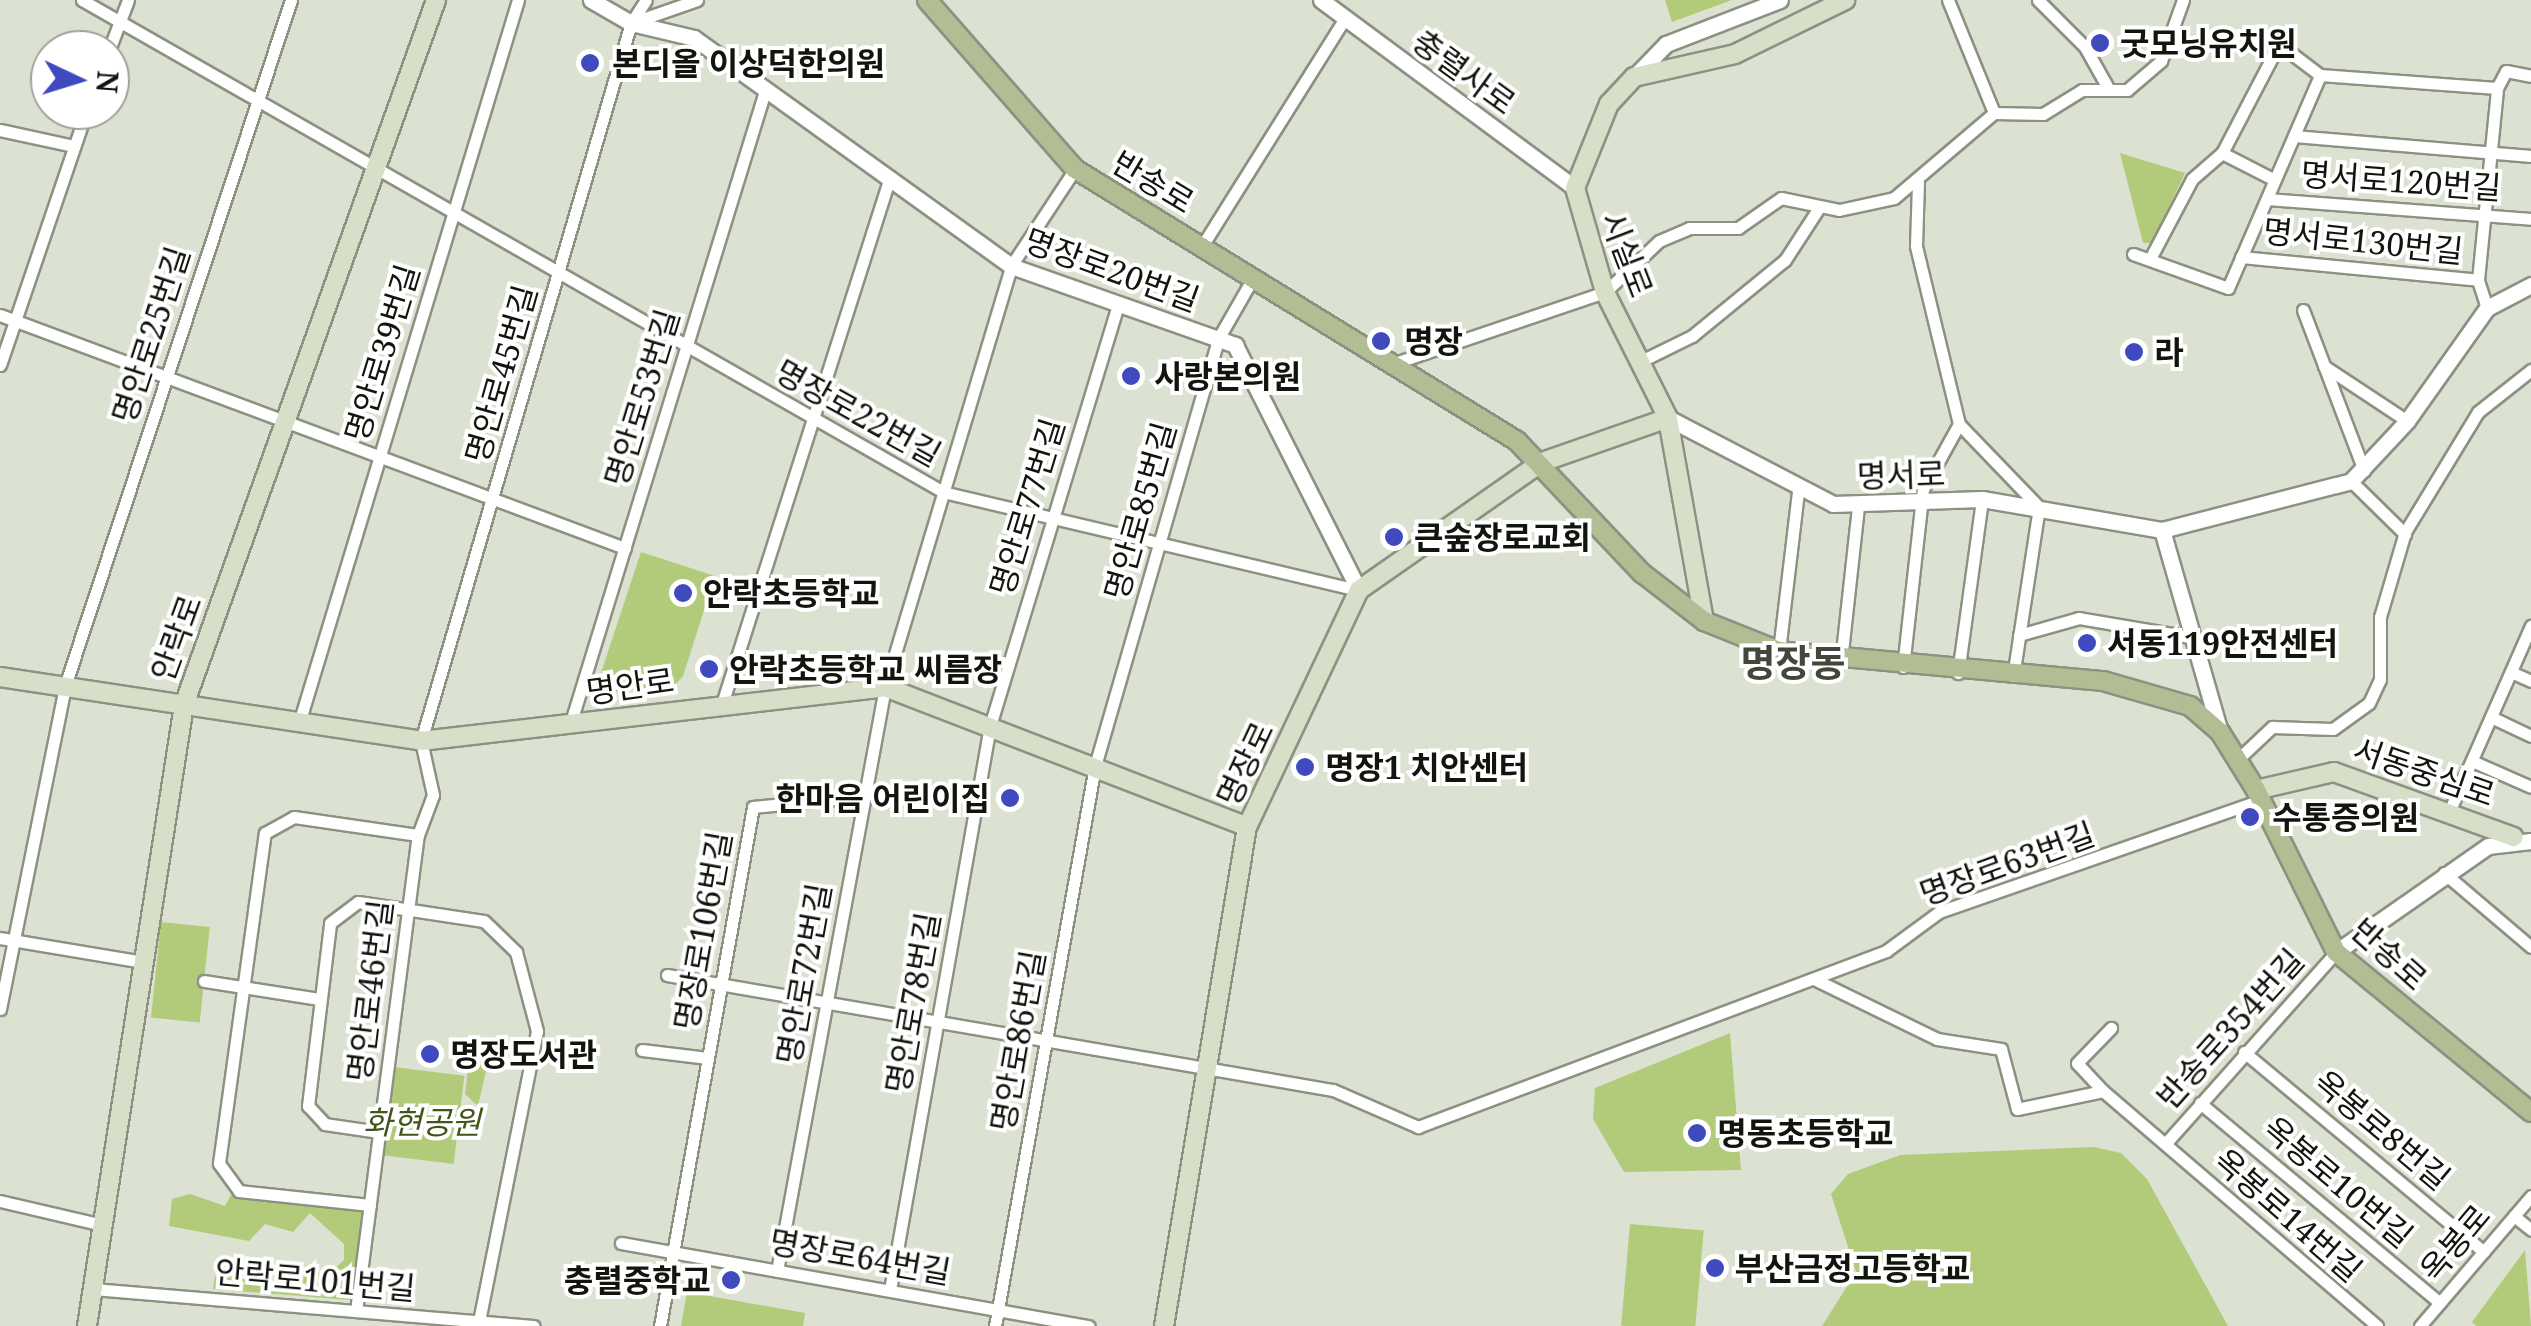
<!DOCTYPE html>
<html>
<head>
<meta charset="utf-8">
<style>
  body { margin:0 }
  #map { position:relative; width:2531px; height:1326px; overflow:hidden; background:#dce2d2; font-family:"Noto Serif","Noto Sans KR",serif }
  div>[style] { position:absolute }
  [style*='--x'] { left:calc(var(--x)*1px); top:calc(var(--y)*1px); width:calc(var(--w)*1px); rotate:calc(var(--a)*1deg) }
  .green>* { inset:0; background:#b2cb7a; transform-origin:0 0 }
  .roads { filter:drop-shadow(2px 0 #8c9182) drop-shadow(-2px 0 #8c9182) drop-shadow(0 2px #8c9182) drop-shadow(0 -2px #8c9182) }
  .minor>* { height:11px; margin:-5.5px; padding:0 5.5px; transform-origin:5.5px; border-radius:5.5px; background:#fff }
  .tertiary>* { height:15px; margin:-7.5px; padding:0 7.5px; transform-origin:7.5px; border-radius:7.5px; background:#fff }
  .secondary>* { height:18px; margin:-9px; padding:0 9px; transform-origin:9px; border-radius:9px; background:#d8dfc9 }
  .primary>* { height:18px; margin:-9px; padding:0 9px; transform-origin:9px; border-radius:9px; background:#b1be93 }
  .dots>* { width:28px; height:28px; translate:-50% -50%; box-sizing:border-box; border:5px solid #fff; border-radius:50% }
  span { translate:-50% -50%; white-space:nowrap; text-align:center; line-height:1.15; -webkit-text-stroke:8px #fff; paint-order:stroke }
  .poi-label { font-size:32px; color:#12140e; font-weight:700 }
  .left { translate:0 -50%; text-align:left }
  .right { translate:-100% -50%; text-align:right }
  .street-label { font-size:32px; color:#12140e }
  .park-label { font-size:32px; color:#45551a; font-style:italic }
  .quarter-label { font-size:38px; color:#424739; font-weight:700 }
  .north { position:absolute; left:30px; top:30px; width:100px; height:100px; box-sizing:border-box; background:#fff; border:2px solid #a0a19f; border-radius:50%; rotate:94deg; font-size:28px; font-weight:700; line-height:40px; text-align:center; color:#12140e }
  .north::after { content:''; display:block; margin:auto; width:35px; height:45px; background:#3e4abe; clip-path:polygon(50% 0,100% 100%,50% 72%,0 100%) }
</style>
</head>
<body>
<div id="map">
  <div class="green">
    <div style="clip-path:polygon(1665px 0,1732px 0,1672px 22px)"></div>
    <div style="clip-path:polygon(2120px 153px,2185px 173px,2152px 243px,2143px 243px)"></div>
    <div style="clip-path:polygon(641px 552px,715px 576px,683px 676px,675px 685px,594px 694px)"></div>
    <div style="left:161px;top:922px;width:49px;height:96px;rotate:6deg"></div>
    <div style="clip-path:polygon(1730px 1033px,1741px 1170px,1624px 1172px,1593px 1119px,1595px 1088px)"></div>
    <div style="clip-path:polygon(471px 1045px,491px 1048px,478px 1106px,465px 1094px)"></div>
    <div style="left:394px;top:1067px;width:71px;height:89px;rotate:7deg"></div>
    <div style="clip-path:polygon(2094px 1147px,2121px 1153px,2147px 1179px,2228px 1326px,1822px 1326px,1856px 1272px,1831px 1194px,1848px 1174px,1900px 1155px)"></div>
    <div style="clip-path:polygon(232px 1193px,367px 1206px,350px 1300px,213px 1289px,215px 1277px,256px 1273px,257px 1285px,283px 1287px,285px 1276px,331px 1272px,344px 1260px,344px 1244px,310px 1213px,293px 1232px,265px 1224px,249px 1241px,169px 1226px,172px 1199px,190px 1194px,225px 1206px)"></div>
    <div style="left:1630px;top:1224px;width:74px;height:102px;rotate:5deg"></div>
    <div style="clip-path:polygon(2525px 1250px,2531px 1326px,2476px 1326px,2472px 1322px)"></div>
    <div style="clip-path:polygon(687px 1292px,805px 1313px,803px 1326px,681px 1326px)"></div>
  </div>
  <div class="roads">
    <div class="minor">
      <div style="--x:82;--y:0;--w:992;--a:29.74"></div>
      <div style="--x:943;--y:492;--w:427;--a:13.3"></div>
      <div style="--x:1948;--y:0;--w:122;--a:67.8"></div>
      <div style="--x:2038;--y:0;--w:66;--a:45"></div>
      <div style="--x:2085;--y:47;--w:47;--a:60.7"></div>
      <div style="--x:631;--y:23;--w:70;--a:-19.2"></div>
      <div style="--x:109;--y:50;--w:53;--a:-69.2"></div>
      <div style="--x:0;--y:130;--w:76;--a:12.2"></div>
      <div style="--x:2294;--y:136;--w:238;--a:4.8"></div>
      <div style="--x:2222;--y:153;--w:59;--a:27"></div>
      <div style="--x:2267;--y:199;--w:265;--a:4.3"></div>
      <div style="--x:1202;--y:246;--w:269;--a:-57.9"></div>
      <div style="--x:2133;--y:254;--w:101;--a:19.7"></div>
      <div style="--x:2228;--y:288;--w:232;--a:-66.6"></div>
      <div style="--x:2152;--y:255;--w:86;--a:-62.2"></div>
      <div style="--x:2192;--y:179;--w:40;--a:-41"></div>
      <div style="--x:2222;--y:153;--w:123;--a:-62.4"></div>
      <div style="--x:2279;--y:44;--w:51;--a:37.1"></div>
      <div style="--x:2320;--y:75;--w:177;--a:4.2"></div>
      <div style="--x:2497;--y:88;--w:19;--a:-62"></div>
      <div style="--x:2506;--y:71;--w:25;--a:11"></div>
      <div style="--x:2241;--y:257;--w:238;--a:5.5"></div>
      <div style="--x:2487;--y:308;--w:29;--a:-108"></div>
      <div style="--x:2478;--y:280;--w:193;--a:-84.3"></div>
      <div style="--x:2303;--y:310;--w:172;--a:69.2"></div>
      <div style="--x:0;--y:315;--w:667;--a:20.45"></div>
      <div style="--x:1641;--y:361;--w:57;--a:-26.1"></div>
      <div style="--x:1692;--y:336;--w:120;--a:-39.3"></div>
      <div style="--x:1785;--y:260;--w:61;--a:-57.1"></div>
      <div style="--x:1392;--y:364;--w:225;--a:-18.7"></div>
      <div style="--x:1605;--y:292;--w:74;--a:-43.4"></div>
      <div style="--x:1659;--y:241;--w:33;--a:-23"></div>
      <div style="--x:1689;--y:228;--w:49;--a:0"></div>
      <div style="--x:1738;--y:228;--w:52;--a:-34.9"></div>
      <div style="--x:1781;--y:198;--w:59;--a:11.7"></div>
      <div style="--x:1839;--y:210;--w:56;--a:-12.3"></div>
      <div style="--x:1894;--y:198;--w:131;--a:-40.4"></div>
      <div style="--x:1994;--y:113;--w:49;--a:1.2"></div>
      <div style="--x:2043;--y:114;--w:46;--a:-31.6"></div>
      <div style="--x:2082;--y:90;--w:45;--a:0"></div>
      <div style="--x:2127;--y:90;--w:45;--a:-40.5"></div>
      <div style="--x:2161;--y:61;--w:65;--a:-70.2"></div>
      <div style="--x:0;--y:365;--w:269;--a:-71.2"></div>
      <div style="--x:2324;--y:366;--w:100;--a:33.5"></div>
      <div style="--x:1959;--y:424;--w:115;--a:46.1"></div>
      <div style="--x:2039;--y:507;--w:171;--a:98.7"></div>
      <div style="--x:2351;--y:481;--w:76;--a:44.5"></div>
      <div style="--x:2019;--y:635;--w:62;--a:-15.8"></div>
      <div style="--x:2079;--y:618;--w:113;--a:9.7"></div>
      <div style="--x:1779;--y:651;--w:161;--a:-83.2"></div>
      <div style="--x:1841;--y:661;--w:156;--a:-83.7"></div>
      <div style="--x:1903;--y:667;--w:179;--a:-83.6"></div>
      <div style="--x:1923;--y:489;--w:74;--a:-61"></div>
      <div style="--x:1959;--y:424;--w:183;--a:-103.6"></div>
      <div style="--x:1916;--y:246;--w:64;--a:-88.2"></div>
      <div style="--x:2511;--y:672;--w:22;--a:24"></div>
      <div style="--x:1958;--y:673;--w:176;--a:-82.1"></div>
      <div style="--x:722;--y:704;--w:553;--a:-72.32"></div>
      <div style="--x:2491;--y:717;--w:44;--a:25.4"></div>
      <div style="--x:299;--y:723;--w:755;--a:-73.15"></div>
      <div style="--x:570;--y:725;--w:666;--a:-72.9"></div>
      <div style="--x:2236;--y:761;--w:50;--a:-43.4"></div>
      <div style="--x:2272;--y:727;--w:61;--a:1.9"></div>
      <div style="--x:2333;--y:729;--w:44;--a:-35.8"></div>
      <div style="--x:2369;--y:703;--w:26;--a:-65"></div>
      <div style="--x:2380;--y:679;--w:62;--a:-90"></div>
      <div style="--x:2380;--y:617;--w:89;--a:-73.6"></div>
      <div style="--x:2405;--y:532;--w:140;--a:-58.7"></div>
      <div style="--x:2478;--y:412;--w:68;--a:-38.4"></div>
      <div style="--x:2472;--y:761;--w:64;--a:23.8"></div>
      <div style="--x:2448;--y:814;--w:206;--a:-66.2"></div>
      <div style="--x:2444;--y:873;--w:114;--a:40.4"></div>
      <div style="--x:0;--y:938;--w:146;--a:9.5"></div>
      <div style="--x:667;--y:975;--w:676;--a:9.8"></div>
      <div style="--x:1333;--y:1090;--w:93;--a:23.5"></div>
      <div style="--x:1418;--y:1127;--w:500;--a:-20.6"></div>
      <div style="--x:1886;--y:951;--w:66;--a:-36.3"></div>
      <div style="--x:1939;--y:912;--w:340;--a:-19.2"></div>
      <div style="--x:1814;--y:979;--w:137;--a:26"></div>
      <div style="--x:1937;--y:1039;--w:65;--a:8.9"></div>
      <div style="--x:2001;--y:1049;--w:62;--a:75.1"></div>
      <div style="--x:2017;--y:1109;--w:88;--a:-11.8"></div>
      <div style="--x:2103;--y:1091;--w:361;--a:40.6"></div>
      <div style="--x:204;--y:981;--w:116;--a:8.9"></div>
      <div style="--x:0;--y:1009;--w:329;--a:-78.6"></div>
      <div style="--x:65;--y:686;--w:722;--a:-71.77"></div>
      <div style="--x:642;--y:1050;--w:66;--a:6.9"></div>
      <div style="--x:2244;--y:1052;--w:312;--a:39.8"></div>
      <div style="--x:2103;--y:1091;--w:38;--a:-133"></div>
      <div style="--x:2077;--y:1063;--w:49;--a:-45.8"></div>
      <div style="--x:2200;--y:1103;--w:312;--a:39.8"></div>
      <div style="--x:379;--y:1132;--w:55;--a:-171.6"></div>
      <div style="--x:325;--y:1124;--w:25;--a:-133"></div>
      <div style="--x:308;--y:1106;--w:184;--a:-83.1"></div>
      <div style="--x:330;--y:923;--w:35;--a:-37"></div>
      <div style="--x:358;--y:902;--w:127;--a:8.6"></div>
      <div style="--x:484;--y:921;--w:45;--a:44.1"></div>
      <div style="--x:516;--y:952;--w:82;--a:75.1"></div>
      <div style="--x:537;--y:1031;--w:296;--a:101.3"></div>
      <div style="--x:2165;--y:1144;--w:257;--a:-48.3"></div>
      <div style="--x:0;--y:1201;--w:106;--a:13.1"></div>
      <div style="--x:370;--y:1205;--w:132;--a:-173.9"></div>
      <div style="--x:239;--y:1191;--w:34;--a:-126"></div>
      <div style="--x:219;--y:1163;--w:333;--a:-82.1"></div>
      <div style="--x:265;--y:833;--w:33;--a:-29"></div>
      <div style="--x:294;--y:817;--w:125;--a:8.3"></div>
      <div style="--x:2514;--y:1216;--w:22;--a:39"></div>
      <div style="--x:621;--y:1243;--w:475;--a:10.1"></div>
      <div style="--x:777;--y:1271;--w:594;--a:-79.52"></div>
      <div style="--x:885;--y:687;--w:439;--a:-73.3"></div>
      <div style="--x:1011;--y:266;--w:116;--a:-56.6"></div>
      <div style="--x:93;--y:1289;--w:442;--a:4.8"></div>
      <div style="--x:890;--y:1290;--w:573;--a:-79.95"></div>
      <div style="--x:990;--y:726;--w:441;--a:-73.1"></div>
      <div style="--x:356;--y:1311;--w:480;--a:-82.6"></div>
      <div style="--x:418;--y:835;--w:43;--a:-69.4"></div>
      <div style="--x:433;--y:795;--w:55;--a:-102.5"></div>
      <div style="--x:421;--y:741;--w:748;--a:-73.7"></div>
      <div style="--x:631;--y:23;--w:27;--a:-57"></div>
      <div style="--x:660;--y:1326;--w:527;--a:-79.84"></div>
      <div style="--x:753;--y:807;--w:113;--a:-5.6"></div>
      <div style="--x:995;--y:1326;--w:569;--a:-79.88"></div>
      <div style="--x:1095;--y:766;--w:444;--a:-73.9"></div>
      <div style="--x:1218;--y:339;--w:70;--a:-60.2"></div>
      <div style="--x:2420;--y:1326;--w:171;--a:-49.5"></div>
    </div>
    <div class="tertiary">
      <div style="--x:591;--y:0;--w:46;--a:29.9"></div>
      <div style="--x:631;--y:23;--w:65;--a:13.4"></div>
      <div style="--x:694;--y:38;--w:390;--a:35.7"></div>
      <div style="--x:1011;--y:266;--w:238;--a:19.4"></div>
      <div style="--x:1235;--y:345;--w:275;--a:63.2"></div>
      <div style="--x:1321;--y:0;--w:316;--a:36.5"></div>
      <div style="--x:1634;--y:77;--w:46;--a:-45.9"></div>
      <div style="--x:1666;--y:44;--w:122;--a:-21.1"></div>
      <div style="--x:1668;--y:418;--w:186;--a:27.5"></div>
      <div style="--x:1833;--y:504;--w:149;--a:-1.9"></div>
      <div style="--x:1982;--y:499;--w:183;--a:9.8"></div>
      <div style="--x:2162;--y:530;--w:195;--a:-14.5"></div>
      <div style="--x:2351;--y:481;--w:82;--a:-47"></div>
      <div style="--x:2407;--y:421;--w:138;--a:-54.7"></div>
      <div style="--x:2487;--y:308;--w:50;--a:-27.6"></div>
      <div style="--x:2162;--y:530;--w:210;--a:74"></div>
      <div style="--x:2336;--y:952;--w:185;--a:-34.9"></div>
      <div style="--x:2488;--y:846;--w:43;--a:-6.6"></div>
    </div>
    <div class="secondary">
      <div style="--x:1704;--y:621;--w:206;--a:-100.1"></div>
      <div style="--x:1668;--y:418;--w:141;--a:-116.6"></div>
      <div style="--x:1605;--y:292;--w:108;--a:-106.1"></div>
      <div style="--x:1575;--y:188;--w:91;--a:-68"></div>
      <div style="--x:1609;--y:104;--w:37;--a:-47"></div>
      <div style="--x:1634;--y:77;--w:104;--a:-12.8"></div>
      <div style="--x:1735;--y:54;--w:123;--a:-26.1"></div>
      <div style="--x:0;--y:677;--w:426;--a:8.6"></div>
      <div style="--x:421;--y:741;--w:467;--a:-6.6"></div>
      <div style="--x:885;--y:687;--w:388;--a:21.1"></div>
      <div style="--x:2256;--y:790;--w:80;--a:-13"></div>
      <div style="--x:2334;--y:772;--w:191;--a:19.9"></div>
      <div style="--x:87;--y:1326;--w:629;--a:-81.12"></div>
      <div style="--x:184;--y:705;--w:749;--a:-70.33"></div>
      <div style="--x:1164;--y:1326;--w:506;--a:-80.56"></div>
      <div style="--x:1247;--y:827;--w:262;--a:-64.7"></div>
      <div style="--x:1359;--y:590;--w:223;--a:-35"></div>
      <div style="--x:1542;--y:462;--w:133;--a:-19.2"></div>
    </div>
    <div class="primary">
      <div style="--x:927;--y:0;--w:225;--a:48.8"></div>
      <div style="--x:1075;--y:169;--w:519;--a:31.61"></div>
      <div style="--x:1517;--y:441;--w:182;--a:46.6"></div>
      <div style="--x:1642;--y:573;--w:78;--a:37.7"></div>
      <div style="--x:1704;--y:621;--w:81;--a:21.8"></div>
      <div style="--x:1779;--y:651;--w:325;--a:5.3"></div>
      <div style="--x:2103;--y:681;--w:91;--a:16"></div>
      <div style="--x:2190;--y:706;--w:40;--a:41"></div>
      <div style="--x:2220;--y:732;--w:68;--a:58.2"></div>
      <div style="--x:2256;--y:790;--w:181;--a:63.7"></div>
      <div style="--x:2336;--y:952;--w:252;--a:39.4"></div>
    </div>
  </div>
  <div class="dots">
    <div style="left:2100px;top:43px;background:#3e4abe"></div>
    <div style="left:590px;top:63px;background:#3e4abe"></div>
    <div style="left:1381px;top:341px;background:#3e4abe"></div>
    <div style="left:2134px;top:352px;background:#3e4abe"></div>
    <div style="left:1131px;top:376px;background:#3e4abe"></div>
    <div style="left:1394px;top:537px;background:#3e4abe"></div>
    <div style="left:683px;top:593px;background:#3e4abe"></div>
    <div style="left:2087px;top:643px;background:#3e4abe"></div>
    <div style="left:709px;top:669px;background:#3e4abe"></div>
    <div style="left:1305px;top:767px;background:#3e4abe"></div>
    <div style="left:1010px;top:798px;background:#3e4abe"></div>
    <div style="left:2250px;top:817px;background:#3e4abe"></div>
    <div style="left:430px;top:1054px;background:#3e4abe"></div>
    <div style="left:1697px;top:1133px;background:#3e4abe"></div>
    <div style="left:1715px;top:1268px;background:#3e4abe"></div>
    <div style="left:731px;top:1280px;background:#3e4abe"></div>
  </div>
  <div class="poi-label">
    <span class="left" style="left:2120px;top:43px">굿모닝유치원</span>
    <span class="left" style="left:612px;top:63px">본디올 이상덕한의원</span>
    <span class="left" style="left:1404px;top:341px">명장</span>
    <span class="left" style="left:2154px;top:352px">라</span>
    <span class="left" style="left:1154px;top:376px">사랑본의원</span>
    <span class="left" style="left:1414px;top:537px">큰숲장로교회</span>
    <span class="left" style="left:703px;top:593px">안락초등학교</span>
    <span class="left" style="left:2107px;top:643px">서동119안전센터</span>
    <span class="left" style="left:729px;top:669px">안락초등학교 씨름장</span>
    <span class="left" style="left:1325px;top:767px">명장1 치안센터</span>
    <span class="right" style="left:990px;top:798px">한마음 어린이집</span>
    <span class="left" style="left:2272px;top:817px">수통증의원</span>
    <span class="left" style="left:450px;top:1054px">명장도서관</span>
    <span class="left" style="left:1717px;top:1133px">명동초등학교</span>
    <span class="left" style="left:1735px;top:1268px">부산금정고등학교</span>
    <span class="right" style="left:711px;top:1280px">충렬중학교</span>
  </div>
  <div class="street-label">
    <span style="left:1464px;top:72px;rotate:36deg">충렬사로</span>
    <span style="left:2401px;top:181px;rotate:4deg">명서로120번길</span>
    <span style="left:1153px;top:182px;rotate:31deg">반송로</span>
    <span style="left:2363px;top:241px;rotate:6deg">명서로130번길</span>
    <span style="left:1627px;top:254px;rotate:69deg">시실로</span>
    <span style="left:1112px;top:270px;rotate:20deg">명장로20번길</span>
    <span style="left:151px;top:335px;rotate:-72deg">명안로25번길</span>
    <span style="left:382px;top:353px;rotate:-73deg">명안로39번길</span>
    <span style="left:501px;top:374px;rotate:-74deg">명안로45번길</span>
    <span style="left:642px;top:398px;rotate:-73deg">명안로53번길</span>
    <span style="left:858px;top:413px;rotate:29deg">명장로22번길</span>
    <span style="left:1901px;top:475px;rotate:-2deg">명서로</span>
    <span style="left:1027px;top:507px;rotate:-73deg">명안로77번길</span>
    <span style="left:1140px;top:511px;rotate:-74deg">명안로85번길</span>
    <span style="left:176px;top:638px;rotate:-70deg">안락로</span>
    <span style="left:630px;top:686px;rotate:-8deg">명안로</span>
    <span style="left:1245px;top:764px;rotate:-65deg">명장로</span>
    <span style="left:2424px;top:772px;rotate:19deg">서동중심로</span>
    <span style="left:2007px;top:864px;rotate:-20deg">명장로63번길</span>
    <span style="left:703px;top:931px;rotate:-80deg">명장로106번길</span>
    <span style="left:2389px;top:954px;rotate:42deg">반송로</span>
    <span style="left:804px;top:974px;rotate:-80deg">명안로72번길</span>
    <span style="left:370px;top:991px;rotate:-83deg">명안로46번길</span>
    <span style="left:913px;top:1003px;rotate:-80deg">명안로78번길</span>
    <span style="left:2230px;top:1029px;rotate:-48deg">반송로354번길</span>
    <span style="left:1018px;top:1041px;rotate:-80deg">명안로86번길</span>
    <span style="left:2382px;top:1130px;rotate:40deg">옥봉로8번길</span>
    <span style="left:2338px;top:1182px;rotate:40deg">옥봉로10번길</span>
    <span style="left:2288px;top:1215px;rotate:41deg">옥봉로14번길</span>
    <span style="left:2455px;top:1243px;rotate:-50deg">옥봉로</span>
    <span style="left:860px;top:1257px;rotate:10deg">명장로64번길</span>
    <span style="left:315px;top:1280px;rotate:5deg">안락로101번길</span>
  </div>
  <div class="park-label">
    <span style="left:422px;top:1122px">화현공원</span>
  </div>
  <div class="quarter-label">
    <span style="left:1793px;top:663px">명장동</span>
  </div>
  <div class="north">N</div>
</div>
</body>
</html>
